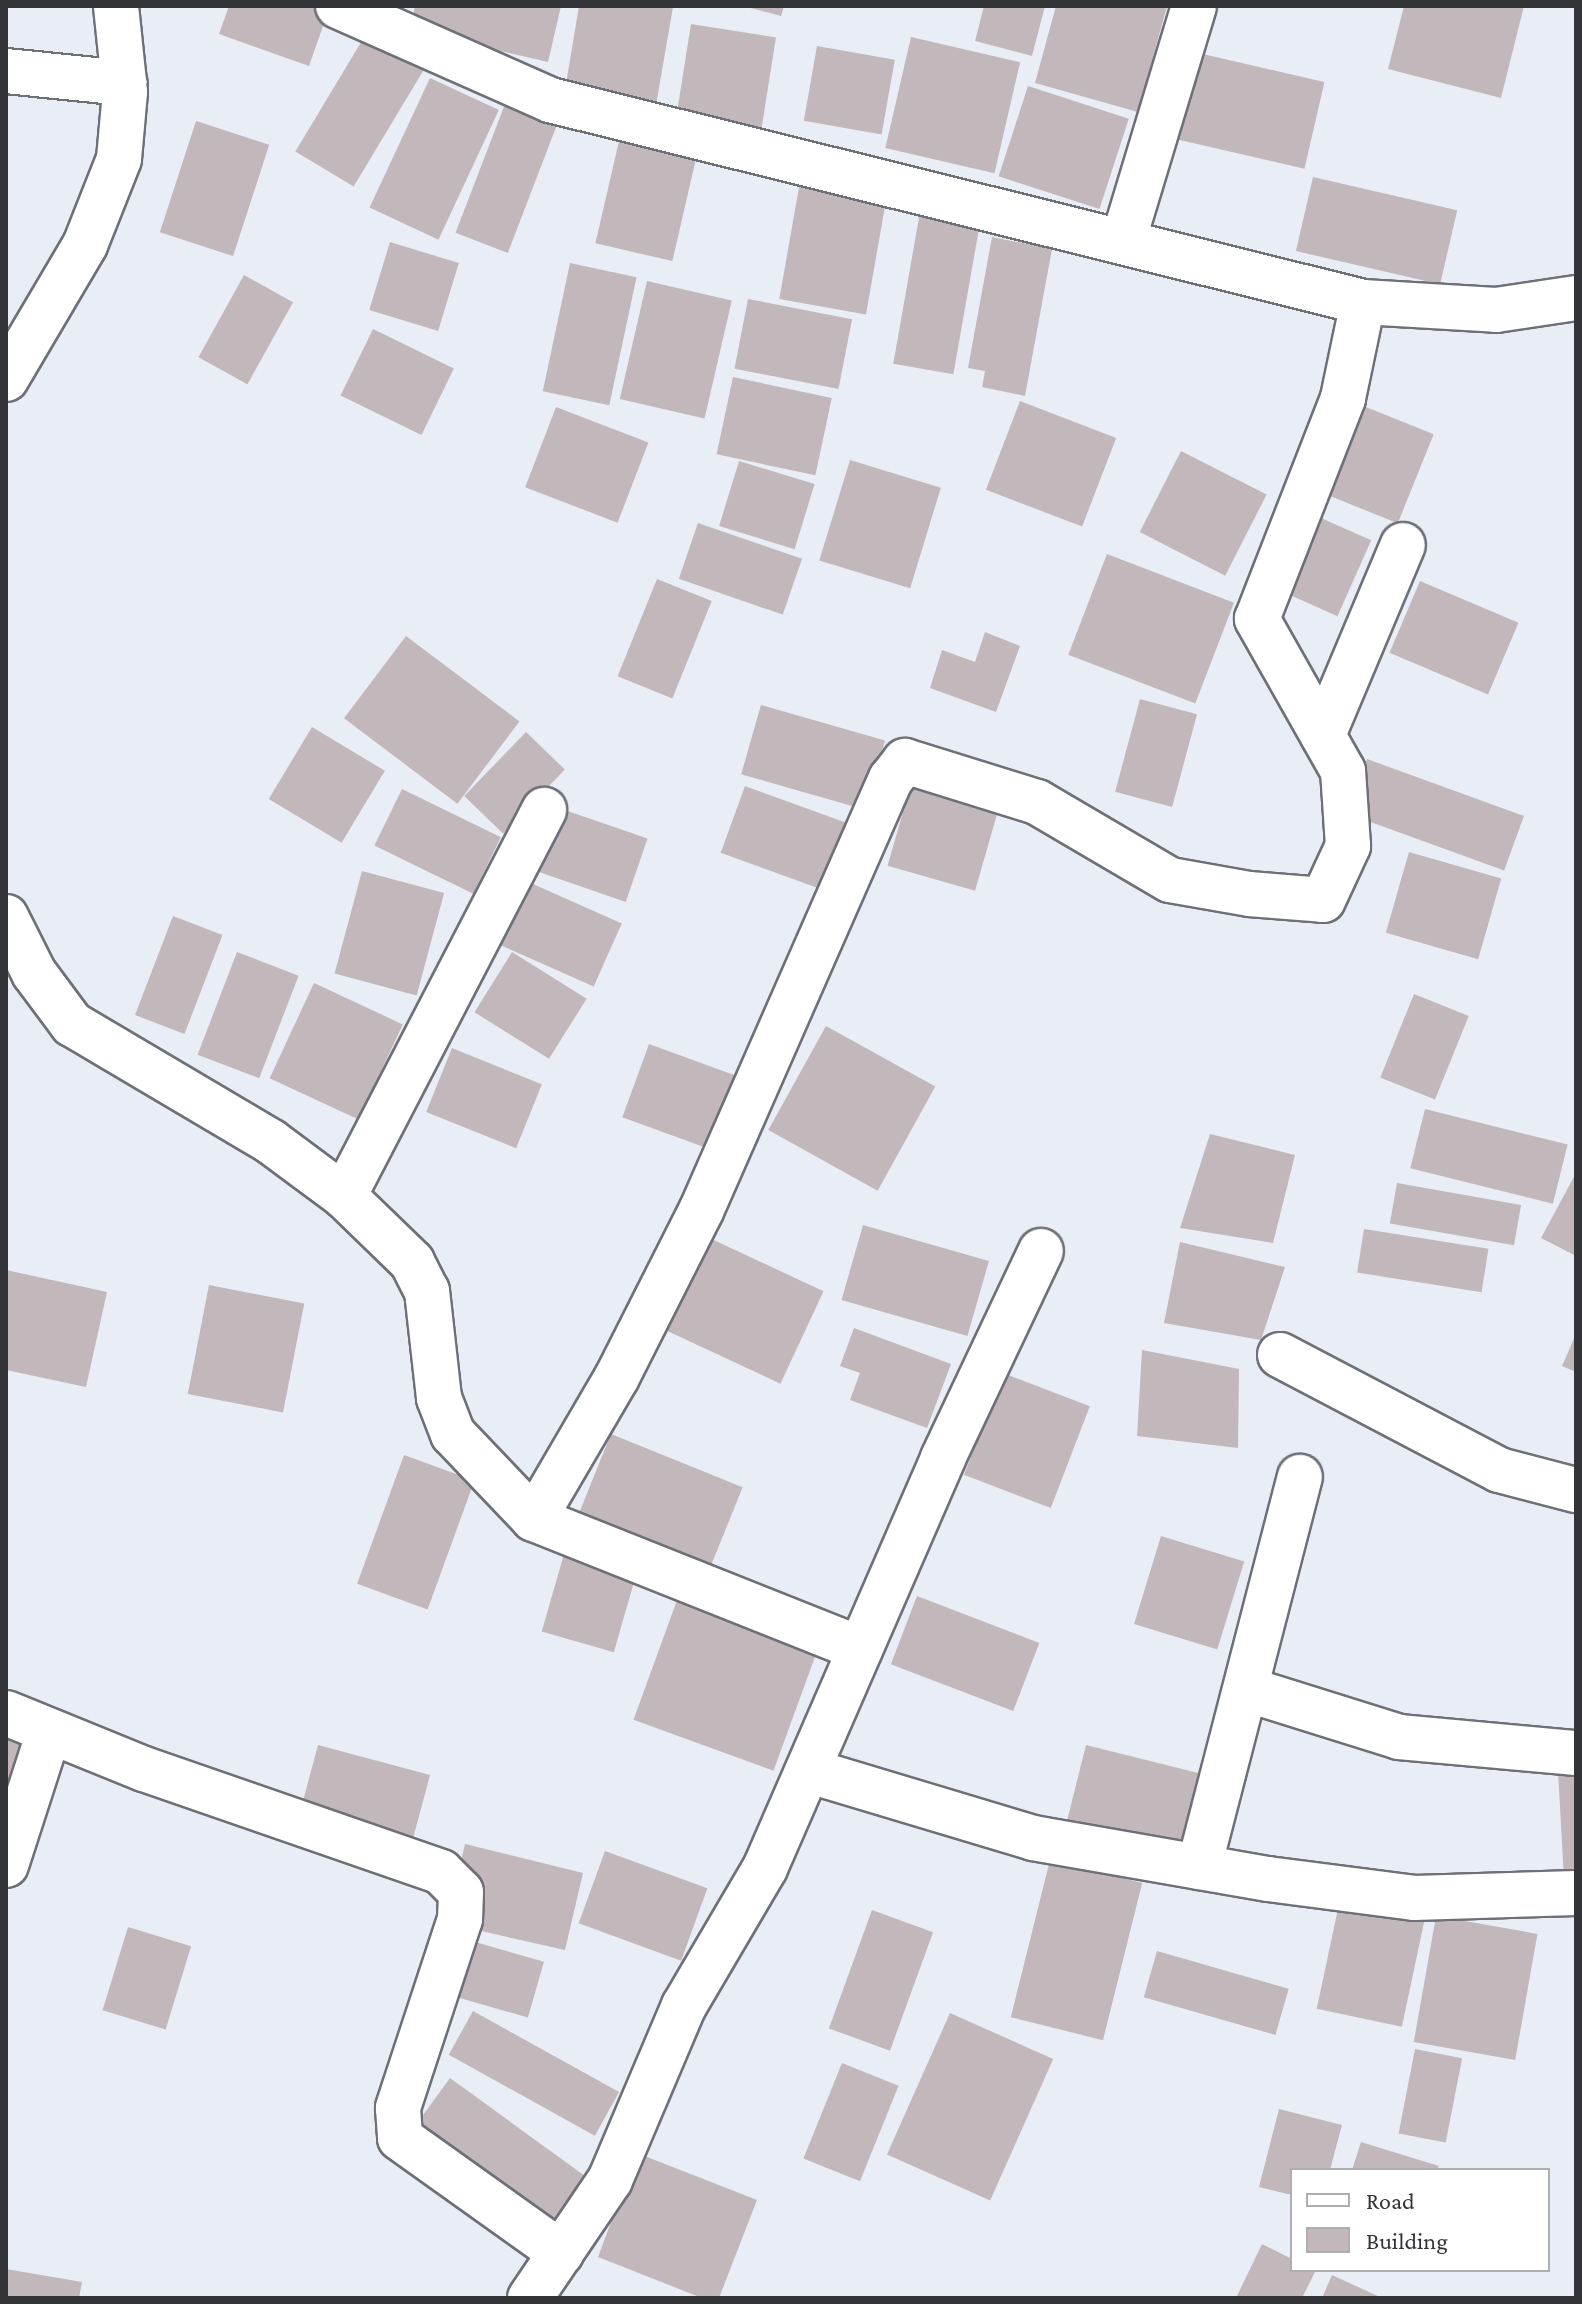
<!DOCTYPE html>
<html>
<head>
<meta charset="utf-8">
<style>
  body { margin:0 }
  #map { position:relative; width:1582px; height:2304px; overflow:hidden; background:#e9edf5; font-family:"Crimson Pro",serif }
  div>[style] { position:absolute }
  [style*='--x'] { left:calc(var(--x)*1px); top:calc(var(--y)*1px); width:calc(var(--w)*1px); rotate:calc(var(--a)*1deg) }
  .building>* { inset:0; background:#c2b8bb; transform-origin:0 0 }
  .roads { filter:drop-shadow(2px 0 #6d7077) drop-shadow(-2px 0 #6d7077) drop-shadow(0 2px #6d7077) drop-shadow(0 -2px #6d7077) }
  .street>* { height:44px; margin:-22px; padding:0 22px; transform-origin:22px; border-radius:22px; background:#fff }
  span { translate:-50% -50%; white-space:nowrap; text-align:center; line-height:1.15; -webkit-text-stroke:8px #fff; paint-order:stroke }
  .frame { position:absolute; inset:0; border:8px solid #333438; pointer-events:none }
  .legend { position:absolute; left:1290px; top:2168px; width:260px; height:104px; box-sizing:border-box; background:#fff; border:2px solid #adaeaf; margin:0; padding:10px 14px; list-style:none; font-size:24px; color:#333438 }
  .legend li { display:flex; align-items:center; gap:16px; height:40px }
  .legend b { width:40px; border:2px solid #adaeaf }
</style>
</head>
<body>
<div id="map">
  <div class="building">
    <div style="clip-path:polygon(229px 6px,311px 6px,328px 12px,309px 66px,219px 34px)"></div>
    <div style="clip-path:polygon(415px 6px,561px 6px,548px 62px,410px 30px)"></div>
    <div style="clip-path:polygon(579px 6px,673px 7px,656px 105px,565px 90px)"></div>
    <div style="clip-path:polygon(743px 6px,784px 6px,781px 16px)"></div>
    <div style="clip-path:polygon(984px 6px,1045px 6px,1032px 56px,975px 41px)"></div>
    <div style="clip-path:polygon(1056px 6px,1167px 6px,1138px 112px,1035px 83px)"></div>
    <div style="clip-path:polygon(1404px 6px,1524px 6px,1501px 98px,1388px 69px)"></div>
    <div style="left:691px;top:24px;width:86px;height:94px;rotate:9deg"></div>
    <div style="left:369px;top:29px;width:68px;height:143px;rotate:31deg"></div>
    <div style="left:911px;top:37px;width:112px;height:114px;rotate:13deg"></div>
    <div style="left:817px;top:46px;width:79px;height:76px;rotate:10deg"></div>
    <div style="left:1190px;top:51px;width:138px;height:89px;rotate:13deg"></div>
    <div style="left:430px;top:78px;width:76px;height:143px;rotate:25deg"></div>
    <div style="left:1028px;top:86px;width:106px;height:95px;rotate:18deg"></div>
    <div style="left:505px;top:104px;width:56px;height:138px;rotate:21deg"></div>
    <div style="left:196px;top:121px;width:77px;height:117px;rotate:18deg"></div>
    <div style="left:619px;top:141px;width:79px;height:105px;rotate:13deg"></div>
    <div style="left:801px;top:176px;width:88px;height:125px;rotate:10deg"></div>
    <div style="left:1313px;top:177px;width:148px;height:76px;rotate:13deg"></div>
    <div style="left:920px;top:212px;width:61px;height:154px;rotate:10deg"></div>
    <div style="clip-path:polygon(992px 237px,1052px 249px,1025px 396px,982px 387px,985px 371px,968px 368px)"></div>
    <div style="left:390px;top:242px;width:72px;height:71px;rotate:17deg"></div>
    <div style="left:570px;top:263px;width:68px;height:131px;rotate:12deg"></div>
    <div style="left:244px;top:275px;width:56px;height:94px;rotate:29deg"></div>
    <div style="left:647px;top:281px;width:87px;height:121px;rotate:13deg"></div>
    <div style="left:748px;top:299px;width:106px;height:71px;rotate:11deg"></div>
    <div style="left:373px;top:329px;width:90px;height:74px;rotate:26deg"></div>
    <div style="left:733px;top:377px;width:101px;height:79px;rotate:12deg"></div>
    <div style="left:1020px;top:401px;width:103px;height:95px;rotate:21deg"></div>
    <div style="left:556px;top:407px;width:99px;height:86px;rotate:21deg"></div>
    <div style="left:1366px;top:407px;width:73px;height:96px;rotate:22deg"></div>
    <div style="left:1181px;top:451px;width:96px;height:91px;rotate:27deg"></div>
    <div style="left:850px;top:460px;width:95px;height:105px;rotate:17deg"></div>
    <div style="left:739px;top:461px;width:79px;height:68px;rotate:17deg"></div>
    <div style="left:1321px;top:518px;width:55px;height:83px;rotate:24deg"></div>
    <div style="left:698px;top:523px;width:110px;height:59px;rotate:19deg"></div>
    <div style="left:1107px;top:554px;width:136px;height:108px;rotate:21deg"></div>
    <div style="left:657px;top:579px;width:59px;height:105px;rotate:22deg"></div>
    <div style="left:1420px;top:581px;width:107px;height:78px;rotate:23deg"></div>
    <div style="clip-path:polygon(985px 632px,1020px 646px,996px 712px,930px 688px,942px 650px,975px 662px)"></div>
    <div style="left:406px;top:636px;width:142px;height:103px;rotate:37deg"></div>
    <div style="left:1140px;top:699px;width:59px;height:96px;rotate:15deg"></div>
    <div style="left:761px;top:705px;width:129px;height:72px;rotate:16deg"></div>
    <div style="left:312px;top:727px;width:85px;height:84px;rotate:31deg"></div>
    <div style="left:526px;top:732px;width:54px;height:89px;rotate:44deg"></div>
    <div style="left:1367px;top:759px;width:167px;height:58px;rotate:20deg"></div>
    <div style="left:911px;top:784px;width:91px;height:85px;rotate:16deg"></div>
    <div style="left:745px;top:786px;width:110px;height:71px;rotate:20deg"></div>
    <div style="left:402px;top:789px;width:110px;height:63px;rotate:26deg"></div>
    <div style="left:553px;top:806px;width:100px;height:67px;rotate:19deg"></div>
    <div style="left:1409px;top:852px;width:96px;height:84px;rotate:16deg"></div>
    <div style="left:362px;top:871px;width:85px;height:106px;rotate:15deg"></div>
    <div style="left:524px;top:880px;width:107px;height:69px;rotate:24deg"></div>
    <div style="left:173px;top:916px;width:53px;height:106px;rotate:21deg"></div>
    <div style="left:237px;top:952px;width:66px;height:110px;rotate:21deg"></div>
    <div style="left:512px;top:952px;width:88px;height:71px;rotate:32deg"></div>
    <div style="left:314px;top:983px;width:98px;height:105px;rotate:25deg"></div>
    <div style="left:1414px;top:994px;width:59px;height:90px;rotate:22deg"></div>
    <div style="left:826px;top:1026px;width:125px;height:119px;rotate:29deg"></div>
    <div style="left:649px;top:1044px;width:100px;height:78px;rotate:20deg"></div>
    <div style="left:452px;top:1048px;width:97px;height:69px;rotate:22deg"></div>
    <div style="left:1425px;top:1109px;width:147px;height:61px;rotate:14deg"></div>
    <div style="clip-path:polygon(1210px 1134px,1295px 1155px,1273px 1243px,1180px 1228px)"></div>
    <div style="clip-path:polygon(1576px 1173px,1576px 1256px,1541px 1238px)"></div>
    <div style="left:1397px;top:1183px;width:126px;height:41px;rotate:10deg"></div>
    <div style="left:863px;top:1225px;width:131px;height:78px;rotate:16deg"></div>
    <div style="left:1364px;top:1229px;width:126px;height:44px;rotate:9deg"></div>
    <div style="left:703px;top:1235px;width:133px;height:102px;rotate:25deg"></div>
    <div style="clip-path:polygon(1180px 1242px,1285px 1267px,1261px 1340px,1164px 1323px)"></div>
    <div style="clip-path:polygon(6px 1270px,107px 1292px,86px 1387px,6px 1370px)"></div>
    <div style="left:209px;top:1285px;width:97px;height:111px;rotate:11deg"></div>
    <div style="clip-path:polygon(854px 1328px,951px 1364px,927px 1428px,850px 1400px,860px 1373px,840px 1366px)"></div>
    <div style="clip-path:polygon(1576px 1334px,1576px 1372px,1562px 1366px)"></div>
    <div style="clip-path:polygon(1142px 1350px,1239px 1369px,1238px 1448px,1137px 1436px)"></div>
    <div style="left:1003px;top:1373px;width:93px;height:109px;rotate:21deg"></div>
    <div style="left:611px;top:1434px;width:142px;height:87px;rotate:22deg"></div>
    <div style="left:404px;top:1455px;width:75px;height:137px;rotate:20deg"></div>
    <div style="left:1161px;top:1536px;width:87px;height:92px;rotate:17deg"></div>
    <div style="left:566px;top:1547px;width:75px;height:88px;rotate:16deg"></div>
    <div style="left:680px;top:1592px;width:149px;height:136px;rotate:20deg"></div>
    <div style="left:917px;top:1596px;width:131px;height:73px;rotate:21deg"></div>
    <div style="clip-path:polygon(6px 1732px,34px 1741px,6px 1822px)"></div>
    <div style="left:318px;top:1745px;width:116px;height:73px;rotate:15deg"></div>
    <div style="left:1086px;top:1745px;width:123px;height:90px;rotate:14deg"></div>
    <div style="clip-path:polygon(1576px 1769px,1576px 1879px,1564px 1880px,1558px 1770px)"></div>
    <div style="clip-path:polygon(465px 1844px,583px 1873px,565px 1950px,472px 1929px,482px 1884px,457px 1878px)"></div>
    <div style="left:605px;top:1851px;width:109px;height:77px;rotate:20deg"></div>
    <div style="left:1050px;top:1860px;width:95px;height:162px;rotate:14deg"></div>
    <div style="left:1339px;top:1904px;width:87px;height:107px;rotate:12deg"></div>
    <div style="left:872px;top:1910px;width:65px;height:126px;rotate:20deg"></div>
    <div style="left:1436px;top:1916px;width:103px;height:128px;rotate:10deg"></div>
    <div style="left:128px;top:1927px;width:66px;height:87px;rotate:17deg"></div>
    <div style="left:468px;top:1940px;width:79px;height:58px;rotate:16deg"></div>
    <div style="left:1157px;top:1951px;width:137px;height:48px;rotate:16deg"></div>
    <div style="left:473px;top:2011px;width:167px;height:50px;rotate:29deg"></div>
    <div style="left:950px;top:2013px;width:113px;height:155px;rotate:24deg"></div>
    <div style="left:1415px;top:2049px;width:48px;height:86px;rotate:11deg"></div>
    <div style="left:842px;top:2063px;width:61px;height:103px;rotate:22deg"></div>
    <div style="left:450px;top:2078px;width:172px;height:59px;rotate:36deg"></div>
    <div style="clip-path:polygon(1279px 2109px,1342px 2125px,1330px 2170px,1292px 2170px,1292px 2195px,1259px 2187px)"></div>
    <div style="clip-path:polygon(1361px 2142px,1439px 2166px,1437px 2170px,1352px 2170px)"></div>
    <div style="clip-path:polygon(637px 2153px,757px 2200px,719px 2298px,702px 2298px,598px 2257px)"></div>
    <div style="clip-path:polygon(1262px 2244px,1292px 2259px,1292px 2270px,1316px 2270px,1302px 2298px,1236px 2298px)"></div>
    <div style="clip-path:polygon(6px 2269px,82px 2282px,79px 2298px,6px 2298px)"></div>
    <div style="clip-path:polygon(1332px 2275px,1382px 2298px,1322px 2298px)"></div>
  </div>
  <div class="roads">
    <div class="street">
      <div style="--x:338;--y:6;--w:232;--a:23.9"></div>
      <div style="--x:550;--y:100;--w:838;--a:13.95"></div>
      <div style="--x:1363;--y:302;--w:133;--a:3.4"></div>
      <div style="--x:1496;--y:310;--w:81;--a:-8.5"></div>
      <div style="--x:6;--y:71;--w:119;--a:5.8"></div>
      <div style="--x:1124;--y:238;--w:242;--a:-73.2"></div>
      <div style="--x:6;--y:379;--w:156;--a:-59.5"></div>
      <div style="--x:85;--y:245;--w:92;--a:-68.4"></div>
      <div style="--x:119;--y:159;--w:67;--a:-84.9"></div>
      <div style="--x:125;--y:92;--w:86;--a:-96"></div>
      <div style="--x:1323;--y:735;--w:206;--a:-67.2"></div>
      <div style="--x:6;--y:917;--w:63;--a:63.4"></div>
      <div style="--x:34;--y:973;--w:64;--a:53.3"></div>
      <div style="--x:72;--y:1024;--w:230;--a:30.6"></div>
      <div style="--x:270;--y:1141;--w:92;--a:36.6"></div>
      <div style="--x:344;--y:1196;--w:95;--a:44.1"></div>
      <div style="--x:412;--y:1262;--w:33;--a:63"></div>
      <div style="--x:427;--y:1291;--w:108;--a:83.6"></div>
      <div style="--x:439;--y:1398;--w:39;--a:69"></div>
      <div style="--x:453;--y:1434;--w:117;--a:46.4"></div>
      <div style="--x:534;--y:1519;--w:351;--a:21.7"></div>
      <div style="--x:344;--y:1196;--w:435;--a:-62.6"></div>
      <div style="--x:1280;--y:1355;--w:247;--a:27.7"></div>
      <div style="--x:1499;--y:1470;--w:80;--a:14.6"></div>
      <div style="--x:534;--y:1519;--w:164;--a:-59.7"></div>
      <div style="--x:617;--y:1377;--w:186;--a:-63.2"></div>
      <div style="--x:701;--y:1211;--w:472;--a:-66.3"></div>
      <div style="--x:891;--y:779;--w:23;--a:-52"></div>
      <div style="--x:905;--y:761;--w:138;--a:17.3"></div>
      <div style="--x:1037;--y:802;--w:154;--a:30.4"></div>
      <div style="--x:1170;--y:880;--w:80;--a:10"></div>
      <div style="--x:1249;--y:894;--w:74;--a:4.6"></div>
      <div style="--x:1323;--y:900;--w:60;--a:-65.2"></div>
      <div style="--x:1348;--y:846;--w:75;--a:-93.8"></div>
      <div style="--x:1343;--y:771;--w:175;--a:-119.5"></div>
      <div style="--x:1257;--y:619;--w:237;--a:-68.7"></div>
      <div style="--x:1343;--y:398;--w:98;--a:-78.2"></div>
      <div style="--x:1246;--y:1689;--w:160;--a:17.4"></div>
      <div style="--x:1399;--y:1737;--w:178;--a:5.2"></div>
      <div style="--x:6;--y:1713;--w:149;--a:22.1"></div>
      <div style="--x:144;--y:1769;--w:314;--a:19.1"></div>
      <div style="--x:441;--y:1872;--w:28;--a:45"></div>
      <div style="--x:461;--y:1892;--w:27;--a:92"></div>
      <div style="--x:460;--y:1919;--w:199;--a:108.2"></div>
      <div style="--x:398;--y:2108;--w:30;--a:86"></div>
      <div style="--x:400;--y:2138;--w:198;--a:35.5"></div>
      <div style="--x:810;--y:1771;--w:233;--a:16.7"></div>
      <div style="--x:1033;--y:1838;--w:239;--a:9.9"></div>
      <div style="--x:1268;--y:1879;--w:147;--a:7.4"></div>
      <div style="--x:1414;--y:1898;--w:162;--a:-1.8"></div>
      <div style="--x:6;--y:1865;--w:140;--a:-72.1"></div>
      <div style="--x:1199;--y:1867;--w:403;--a:-75.5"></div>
      <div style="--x:530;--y:2298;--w:143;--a:-55.9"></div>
      <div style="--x:610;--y:2180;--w:189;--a:-67"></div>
      <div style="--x:684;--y:2006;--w:160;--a:-59.6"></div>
      <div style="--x:765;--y:1868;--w:447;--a:-66.5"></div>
      <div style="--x:943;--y:1458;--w:229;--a:-64.7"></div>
    </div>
  </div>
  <div class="frame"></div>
  <ul class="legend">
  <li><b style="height:10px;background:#fff"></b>Road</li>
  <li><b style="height:22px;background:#c2b8bb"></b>Building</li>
  </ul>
</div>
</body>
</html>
